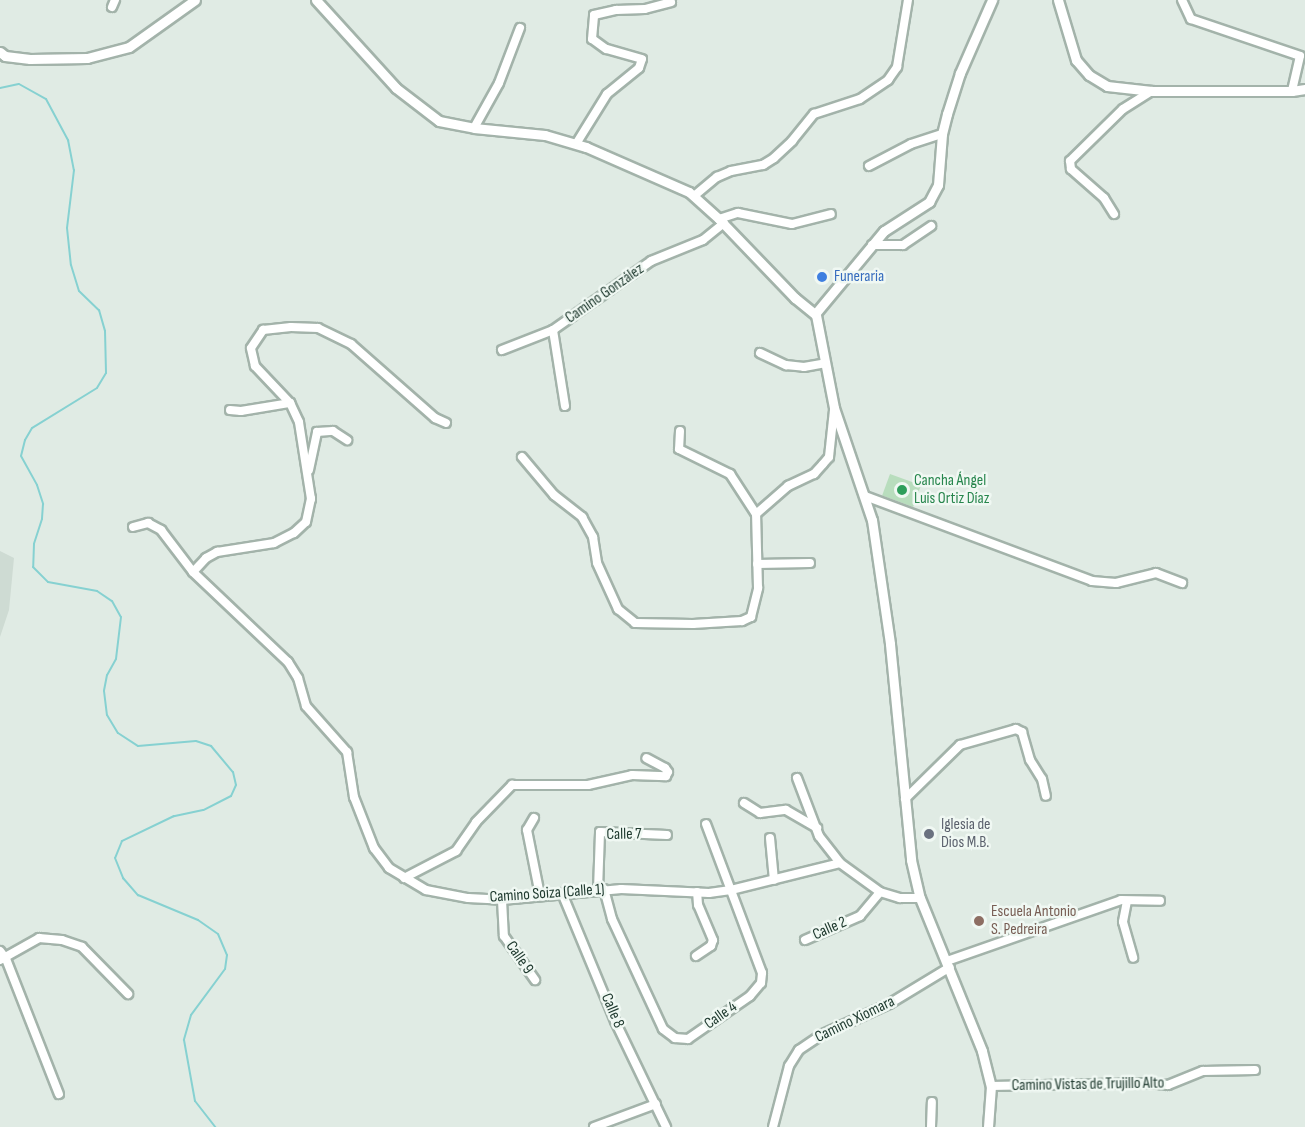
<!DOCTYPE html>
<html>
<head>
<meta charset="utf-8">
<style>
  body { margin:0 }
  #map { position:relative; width:1305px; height:1127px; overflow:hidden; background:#e0ebe4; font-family:"Sofia Sans Condensed",sans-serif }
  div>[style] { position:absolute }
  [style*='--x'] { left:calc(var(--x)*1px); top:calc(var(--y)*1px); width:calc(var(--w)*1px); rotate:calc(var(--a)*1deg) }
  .built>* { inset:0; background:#cedbd3 }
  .green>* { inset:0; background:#b8ddbd; transform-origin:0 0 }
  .stream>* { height:2px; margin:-1px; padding:0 1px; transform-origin:1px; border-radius:1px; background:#86d1d1 }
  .roads { filter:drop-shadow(2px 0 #a3b3aa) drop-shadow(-2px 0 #a3b3aa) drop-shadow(0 2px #a3b3aa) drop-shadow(0 -2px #a3b3aa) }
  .minor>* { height:8px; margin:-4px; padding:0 4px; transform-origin:4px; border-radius:4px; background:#fff }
  .tertiary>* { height:9px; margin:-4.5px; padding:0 4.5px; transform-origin:4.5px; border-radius:4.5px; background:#fff }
  .dots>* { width:16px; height:16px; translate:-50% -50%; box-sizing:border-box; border:3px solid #f0f8f3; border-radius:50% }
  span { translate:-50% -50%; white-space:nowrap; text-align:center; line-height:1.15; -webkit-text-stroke:5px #f0f8f3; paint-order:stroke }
  .shop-label { font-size:16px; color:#366cbe }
  .left { translate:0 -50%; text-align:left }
  .street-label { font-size:16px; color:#203b30 }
  .leisure-label { font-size:16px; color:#27864d }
  .worship-label { font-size:16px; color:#5b616d }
  .education-label { font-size:16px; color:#785e54 }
</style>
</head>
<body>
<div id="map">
  <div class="built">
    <div style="clip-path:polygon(0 551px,14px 558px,9px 610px,0 637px)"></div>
  </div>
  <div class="green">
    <div style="left:890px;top:474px;width:33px;height:23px;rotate:20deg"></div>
  </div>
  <div class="stream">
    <div style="--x:0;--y:88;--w:19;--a:-12"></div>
    <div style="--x:19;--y:84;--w:31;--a:29"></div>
    <div style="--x:46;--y:99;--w:47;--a:61.8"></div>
    <div style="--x:68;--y:140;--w:31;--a:79"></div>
    <div style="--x:74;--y:170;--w:58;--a:96.9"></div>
    <div style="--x:67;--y:228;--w:37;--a:84"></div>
    <div style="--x:71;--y:265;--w:27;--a:73"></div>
    <div style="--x:79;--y:291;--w:28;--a:44"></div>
    <div style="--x:99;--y:310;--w:22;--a:74"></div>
    <div style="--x:105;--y:331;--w:42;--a:88.6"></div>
    <div style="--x:106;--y:373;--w:17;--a:121"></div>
    <div style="--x:97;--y:388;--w:76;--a:148.4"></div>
    <div style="--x:32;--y:428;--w:14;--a:120"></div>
    <div style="--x:25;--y:440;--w:16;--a:104"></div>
    <div style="--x:21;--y:456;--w:33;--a:61"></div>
    <div style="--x:37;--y:485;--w:20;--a:72"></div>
    <div style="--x:43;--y:504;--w:15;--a:94"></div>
    <div style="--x:42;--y:519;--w:26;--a:108"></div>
    <div style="--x:34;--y:544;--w:23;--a:92"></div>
    <div style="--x:33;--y:567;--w:21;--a:45"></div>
    <div style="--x:48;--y:582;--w:50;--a:10.4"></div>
    <div style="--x:97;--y:591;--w:18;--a:34"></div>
    <div style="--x:112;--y:601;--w:18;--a:61"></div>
    <div style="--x:121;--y:617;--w:42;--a:96.8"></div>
    <div style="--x:116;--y:659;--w:18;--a:119"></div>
    <div style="--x:107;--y:675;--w:16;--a:101"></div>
    <div style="--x:104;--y:691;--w:24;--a:83"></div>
    <div style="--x:107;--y:715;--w:21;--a:59"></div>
    <div style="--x:118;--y:733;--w:24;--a:33"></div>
    <div style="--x:138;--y:746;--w:58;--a:-4.9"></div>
    <div style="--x:196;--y:741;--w:16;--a:18"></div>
    <div style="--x:211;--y:746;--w:34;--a:50"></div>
    <div style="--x:233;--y:772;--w:13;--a:77"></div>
    <div style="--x:236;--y:785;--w:12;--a:114"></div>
    <div style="--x:231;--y:796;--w:31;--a:153"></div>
    <div style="--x:203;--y:810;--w:30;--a:168"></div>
    <div style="--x:174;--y:816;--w:58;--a:154.3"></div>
    <div style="--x:122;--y:841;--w:18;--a:112"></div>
    <div style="--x:115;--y:858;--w:22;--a:68"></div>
    <div style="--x:123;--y:878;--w:23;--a:49"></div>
    <div style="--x:138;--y:895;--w:65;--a:22.6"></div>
    <div style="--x:198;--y:920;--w:24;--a:35"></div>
    <div style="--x:218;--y:934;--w:23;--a:67"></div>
    <div style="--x:227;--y:955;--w:14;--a:98"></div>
    <div style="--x:225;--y:969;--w:57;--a:126.5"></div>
    <div style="--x:191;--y:1015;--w:26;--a:106"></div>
    <div style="--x:184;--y:1040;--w:62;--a:79.8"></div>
    <div style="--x:195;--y:1101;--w:33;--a:52"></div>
  </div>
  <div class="roads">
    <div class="minor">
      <div style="--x:1182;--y:0;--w:21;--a:65"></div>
      <div style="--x:1191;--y:19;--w:115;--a:18.7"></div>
      <div style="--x:1300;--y:56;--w:36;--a:103"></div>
      <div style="--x:112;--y:7;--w:8;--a:-67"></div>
      <div style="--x:474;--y:128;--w:51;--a:-60.9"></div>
      <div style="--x:499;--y:83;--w:59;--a:-69.1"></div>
      <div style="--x:576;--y:144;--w:59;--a:-58.2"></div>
      <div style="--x:607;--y:94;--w:41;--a:-39.1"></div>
      <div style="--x:639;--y:68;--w:9;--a:-72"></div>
      <div style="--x:642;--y:59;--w:37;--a:-164"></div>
      <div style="--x:606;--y:49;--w:17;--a:-144"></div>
      <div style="--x:592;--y:39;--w:24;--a:-85"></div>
      <div style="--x:594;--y:15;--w:23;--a:-13"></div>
      <div style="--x:616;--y:10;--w:29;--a:-2"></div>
      <div style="--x:645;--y:9;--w:27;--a:-15"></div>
      <div style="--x:869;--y:166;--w:47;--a:-27.6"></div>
      <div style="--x:911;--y:144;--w:33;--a:-18"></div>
      <div style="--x:694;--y:196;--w:30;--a:-40"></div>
      <div style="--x:717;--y:177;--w:15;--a:-23"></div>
      <div style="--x:731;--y:171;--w:33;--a:-11"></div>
      <div style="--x:763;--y:165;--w:13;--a:-32"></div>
      <div style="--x:774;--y:158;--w:25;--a:-43"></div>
      <div style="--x:792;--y:141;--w:35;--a:-51"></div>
      <div style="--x:814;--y:114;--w:48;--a:-18.1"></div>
      <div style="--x:860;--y:99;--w:34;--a:-34"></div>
      <div style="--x:888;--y:80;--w:16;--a:-55"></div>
      <div style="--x:897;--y:67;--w:68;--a:-80.7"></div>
      <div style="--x:1114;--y:214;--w:19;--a:-122"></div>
      <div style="--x:1104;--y:198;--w:44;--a:-138.7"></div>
      <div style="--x:1071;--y:169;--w:8;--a:-97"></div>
      <div style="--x:1070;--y:161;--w:74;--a:-44.5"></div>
      <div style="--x:1123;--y:109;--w:34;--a:-32"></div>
      <div style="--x:719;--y:219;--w:20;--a:-18"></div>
      <div style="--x:738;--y:213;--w:55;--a:11.5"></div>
      <div style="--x:792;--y:224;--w:40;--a:-14.4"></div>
      <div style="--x:872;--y:245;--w:31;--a:0"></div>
      <div style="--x:903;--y:245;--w:34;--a:-34"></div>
      <div style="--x:502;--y:350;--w:55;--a:-21.4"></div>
      <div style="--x:760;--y:353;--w:29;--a:25"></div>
      <div style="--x:786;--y:365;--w:18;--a:6"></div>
      <div style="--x:804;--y:367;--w:22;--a:-10"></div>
      <div style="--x:565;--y:406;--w:77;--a:-99"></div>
      <div style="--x:553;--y:330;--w:120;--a:-35.1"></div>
      <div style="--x:651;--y:261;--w:56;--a:-22"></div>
      <div style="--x:703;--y:240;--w:27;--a:-39"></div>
      <div style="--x:230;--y:410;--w:11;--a:5"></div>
      <div style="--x:241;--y:411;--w:50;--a:-9.3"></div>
      <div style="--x:680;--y:431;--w:18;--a:93"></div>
      <div style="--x:679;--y:449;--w:57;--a:26.1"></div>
      <div style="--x:730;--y:474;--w:48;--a:57"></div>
      <div style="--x:522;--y:457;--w:50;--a:49.9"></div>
      <div style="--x:554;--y:495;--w:36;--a:38"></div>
      <div style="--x:582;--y:517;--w:23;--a:61"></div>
      <div style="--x:593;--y:537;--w:26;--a:81"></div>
      <div style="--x:597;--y:563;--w:51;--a:65.5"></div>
      <div style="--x:618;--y:609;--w:22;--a:39"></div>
      <div style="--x:635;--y:623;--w:58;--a:1"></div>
      <div style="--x:693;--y:624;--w:49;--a:-3.5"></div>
      <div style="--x:742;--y:621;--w:10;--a:-24"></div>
      <div style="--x:751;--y:617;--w:30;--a:-76"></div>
      <div style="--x:758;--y:588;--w:74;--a:-91.5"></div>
      <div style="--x:756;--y:514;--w:43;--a:-41.2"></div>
      <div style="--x:788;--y:486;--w:29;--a:-25"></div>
      <div style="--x:814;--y:474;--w:13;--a:-48"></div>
      <div style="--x:823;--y:464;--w:9;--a:-49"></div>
      <div style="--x:829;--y:457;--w:47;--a:-83.9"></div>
      <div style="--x:309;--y:470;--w:39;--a:-78"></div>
      <div style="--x:317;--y:432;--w:16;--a:-4"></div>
      <div style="--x:333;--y:431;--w:17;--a:33"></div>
      <div style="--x:865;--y:496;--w:242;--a:20.5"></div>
      <div style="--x:1092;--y:581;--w:24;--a:5"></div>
      <div style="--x:1116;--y:583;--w:41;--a:-14"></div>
      <div style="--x:1156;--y:573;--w:28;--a:21"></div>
      <div style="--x:133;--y:527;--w:16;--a:-15"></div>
      <div style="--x:148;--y:523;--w:15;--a:28"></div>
      <div style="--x:161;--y:530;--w:53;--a:52.7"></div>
      <div style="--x:193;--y:572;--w:131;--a:43.5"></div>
      <div style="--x:288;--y:662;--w:19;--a:58"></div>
      <div style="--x:298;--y:678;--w:29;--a:74"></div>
      <div style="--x:306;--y:706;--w:62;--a:48.3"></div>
      <div style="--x:347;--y:752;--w:46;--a:81.2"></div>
      <div style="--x:354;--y:797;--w:55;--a:68.6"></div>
      <div style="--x:374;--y:848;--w:25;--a:53"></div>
      <div style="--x:389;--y:868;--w:43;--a:30.7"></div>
      <div style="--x:426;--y:890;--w:43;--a:10.8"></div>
      <div style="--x:468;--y:898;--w:34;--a:3"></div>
      <div style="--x:502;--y:900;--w:120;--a:-5.3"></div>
      <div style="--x:621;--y:889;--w:88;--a:2.6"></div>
      <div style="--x:709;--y:893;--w:22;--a:-8"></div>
      <div style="--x:731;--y:890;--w:112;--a:-13.9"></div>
      <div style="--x:840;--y:863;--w:49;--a:35.9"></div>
      <div style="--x:880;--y:892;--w:21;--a:17"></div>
      <div style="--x:900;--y:898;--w:20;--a:0"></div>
      <div style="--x:757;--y:564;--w:53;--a:-1.1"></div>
      <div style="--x:193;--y:572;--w:19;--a:-47"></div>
      <div style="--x:206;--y:558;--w:13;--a:-29"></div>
      <div style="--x:217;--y:552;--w:58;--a:-9"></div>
      <div style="--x:274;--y:543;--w:22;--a:-27"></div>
      <div style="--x:294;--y:533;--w:16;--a:-43"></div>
      <div style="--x:306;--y:522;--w:24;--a:-78"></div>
      <div style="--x:311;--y:499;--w:78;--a:-98.9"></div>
      <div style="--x:299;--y:422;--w:21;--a:-115"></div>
      <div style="--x:290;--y:403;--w:51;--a:-133.4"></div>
      <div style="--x:255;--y:366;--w:18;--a:-103"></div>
      <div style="--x:251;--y:348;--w:22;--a:-56"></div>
      <div style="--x:263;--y:330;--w:28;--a:-6"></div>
      <div style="--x:291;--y:327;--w:27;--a:2"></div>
      <div style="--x:318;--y:328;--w:37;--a:26"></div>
      <div style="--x:351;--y:344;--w:112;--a:41.4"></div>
      <div style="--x:435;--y:418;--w:12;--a:24"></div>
      <div style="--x:797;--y:778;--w:62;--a:69.2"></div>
      <div style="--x:819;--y:836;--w:34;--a:52"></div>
      <div style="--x:905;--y:799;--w:77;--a:-44.5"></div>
      <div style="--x:960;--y:745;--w:58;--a:-15.9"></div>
      <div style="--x:1016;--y:729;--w:7;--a:27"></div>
      <div style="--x:1022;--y:732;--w:29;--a:74"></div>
      <div style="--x:1030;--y:760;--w:22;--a:58"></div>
      <div style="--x:1042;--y:779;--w:17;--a:77"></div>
      <div style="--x:744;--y:803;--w:19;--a:32"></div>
      <div style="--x:760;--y:813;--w:26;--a:-7"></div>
      <div style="--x:786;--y:810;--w:36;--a:30"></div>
      <div style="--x:534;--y:818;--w:14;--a:120"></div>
      <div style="--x:527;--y:830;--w:66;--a:78.7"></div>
      <div style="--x:770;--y:838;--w:42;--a:84.6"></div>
      <div style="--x:404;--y:878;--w:59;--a:-27.4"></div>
      <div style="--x:456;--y:851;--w:35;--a:-55"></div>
      <div style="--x:476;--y:822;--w:52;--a:-45.8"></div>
      <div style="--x:512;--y:785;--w:76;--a:0"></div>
      <div style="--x:588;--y:785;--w:45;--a:-12.8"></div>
      <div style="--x:632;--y:775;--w:34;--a:2"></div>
      <div style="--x:666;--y:776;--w:4;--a:-63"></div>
      <div style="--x:668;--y:772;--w:5;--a:-127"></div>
      <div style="--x:665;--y:768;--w:21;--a:-152"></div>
      <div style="--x:604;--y:889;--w:31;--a:75"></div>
      <div style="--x:612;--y:919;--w:121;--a:65.1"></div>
      <div style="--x:663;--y:1029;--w:15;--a:37"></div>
      <div style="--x:675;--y:1038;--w:13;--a:4"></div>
      <div style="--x:688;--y:1039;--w:75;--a:-34.7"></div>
      <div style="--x:750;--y:996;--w:17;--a:-50"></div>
      <div style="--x:761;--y:983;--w:10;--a:-84"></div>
      <div style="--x:762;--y:973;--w:159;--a:-110.6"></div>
      <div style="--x:598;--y:890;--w:58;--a:-88"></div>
      <div style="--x:600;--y:832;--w:67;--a:2.6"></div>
      <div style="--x:562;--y:893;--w:139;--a:67.5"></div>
      <div style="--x:615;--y:1021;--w:118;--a:64.3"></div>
      <div style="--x:502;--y:900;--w:36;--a:87"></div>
      <div style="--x:504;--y:936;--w:54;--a:54.8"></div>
      <div style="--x:1127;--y:901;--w:21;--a:101"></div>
      <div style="--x:1123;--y:922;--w:37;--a:74"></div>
      <div style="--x:805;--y:940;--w:60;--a:-23.6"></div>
      <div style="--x:860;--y:916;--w:31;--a:-50"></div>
      <div style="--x:0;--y:951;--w:10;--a:53"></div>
      <div style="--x:6;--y:959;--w:145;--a:68.6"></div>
      <div style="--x:696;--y:956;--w:18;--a:-34"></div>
      <div style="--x:711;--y:946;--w:6;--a:-72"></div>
      <div style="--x:713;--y:940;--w:38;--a:-113"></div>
      <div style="--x:698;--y:905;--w:13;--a:-94"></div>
      <div style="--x:0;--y:960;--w:45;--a:-29.4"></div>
      <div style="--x:39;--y:938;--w:23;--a:5"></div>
      <div style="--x:62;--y:940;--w:21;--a:19"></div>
      <div style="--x:82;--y:947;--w:66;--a:45.6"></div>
      <div style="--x:947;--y:961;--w:184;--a:-19.3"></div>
      <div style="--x:1121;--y:900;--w:39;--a:1"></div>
      <div style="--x:991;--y:1086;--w:154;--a:-1.1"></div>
      <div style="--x:1145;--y:1083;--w:23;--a:5"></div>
      <div style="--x:1168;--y:1085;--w:38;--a:-22"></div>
      <div style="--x:1203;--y:1071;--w:52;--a:-1.1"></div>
      <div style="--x:594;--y:1127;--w:66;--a:-20.4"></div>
      <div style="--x:773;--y:1127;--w:63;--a:-75.3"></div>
      <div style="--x:789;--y:1066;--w:19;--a:-58"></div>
      <div style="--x:799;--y:1050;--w:27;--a:-34"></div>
      <div style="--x:821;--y:1035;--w:75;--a:-24.5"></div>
      <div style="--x:889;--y:1004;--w:71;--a:-31.2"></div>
      <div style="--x:931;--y:1127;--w:25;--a:-88"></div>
    </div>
    <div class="tertiary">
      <div style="--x:316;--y:0;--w:119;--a:47.7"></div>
      <div style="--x:396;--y:88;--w:54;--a:37.5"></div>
      <div style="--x:439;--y:121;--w:36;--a:11"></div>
      <div style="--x:474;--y:128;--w:71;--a:5.6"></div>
      <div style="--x:545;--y:135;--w:43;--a:16.3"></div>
      <div style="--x:586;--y:147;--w:112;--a:23.6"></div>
      <div style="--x:689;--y:192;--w:40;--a:42"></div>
      <div style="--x:719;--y:219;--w:110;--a:46.1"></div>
      <div style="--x:795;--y:298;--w:27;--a:39"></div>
      <div style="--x:816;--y:315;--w:95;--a:79"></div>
      <div style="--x:834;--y:408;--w:118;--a:71.3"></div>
      <div style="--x:872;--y:520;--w:125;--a:81.7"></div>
      <div style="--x:890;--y:644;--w:217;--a:84.4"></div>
      <div style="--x:911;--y:860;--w:39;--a:77"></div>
      <div style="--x:920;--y:898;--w:165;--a:67.9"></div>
      <div style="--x:982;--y:1051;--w:36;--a:76"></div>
      <div style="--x:991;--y:1086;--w:41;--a:94.2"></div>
      <div style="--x:1058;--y:0;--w:63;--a:73.3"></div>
      <div style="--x:1076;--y:60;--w:20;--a:49"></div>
      <div style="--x:1089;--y:75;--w:21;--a:31"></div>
      <div style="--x:1107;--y:86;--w:45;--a:6.3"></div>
      <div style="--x:1152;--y:91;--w:140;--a:0"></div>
      <div style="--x:1292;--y:91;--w:13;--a:-9"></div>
      <div style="--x:0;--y:52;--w:6;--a:39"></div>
      <div style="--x:5;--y:56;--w:25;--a:7"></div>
      <div style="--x:30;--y:59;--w:57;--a:-1"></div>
      <div style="--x:87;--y:58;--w:43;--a:-14.7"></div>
      <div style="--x:129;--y:47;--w:81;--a:-35.5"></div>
      <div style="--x:815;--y:314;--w:108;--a:-50.3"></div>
      <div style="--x:884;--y:231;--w:54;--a:-32.8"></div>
      <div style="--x:929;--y:202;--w:19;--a:-62"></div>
      <div style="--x:938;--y:185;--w:51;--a:-85.5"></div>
      <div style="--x:942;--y:134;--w:21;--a:-76"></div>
      <div style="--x:947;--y:114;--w:43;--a:-72.4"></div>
      <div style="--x:960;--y:73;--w:80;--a:-66.3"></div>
    </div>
  </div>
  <div class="dots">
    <div style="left:822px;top:277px;background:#3f7fe0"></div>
    <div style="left:902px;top:490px;background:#2e9e5b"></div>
    <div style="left:929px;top:834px;background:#6b7280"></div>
    <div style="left:979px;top:921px;background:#8d6e63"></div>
  </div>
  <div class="shop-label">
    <span class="left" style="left:834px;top:277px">Funeraria</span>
  </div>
  <div class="street-label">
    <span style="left:605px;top:294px;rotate:-35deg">Camino González</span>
    <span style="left:624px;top:835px;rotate:-1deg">Calle 7</span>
    <span style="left:547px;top:894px;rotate:-4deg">Camino Soiza (Calle 1)</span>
    <span style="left:830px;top:929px;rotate:-24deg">Calle 2</span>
    <span style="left:519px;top:958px;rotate:55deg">Calle 9</span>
    <span style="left:612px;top:1011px;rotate:67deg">Calle 8</span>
    <span style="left:721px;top:1016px;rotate:-35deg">Calle 4</span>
    <span style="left:855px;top:1020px;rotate:-26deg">Camino Xiomara</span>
    <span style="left:1088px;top:1085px;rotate:-1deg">Camino Vistas de Trujillo Alto</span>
  </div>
  <div class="leisure-label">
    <span class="left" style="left:914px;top:490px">Cancha Ángel<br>Luis Ortiz Díaz</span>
  </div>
  <div class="worship-label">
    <span class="left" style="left:941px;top:834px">Iglesia de<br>Dios M.B.</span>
  </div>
  <div class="education-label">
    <span class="left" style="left:991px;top:921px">Escuela Antonio<br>S. Pedreira</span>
  </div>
</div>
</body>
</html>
